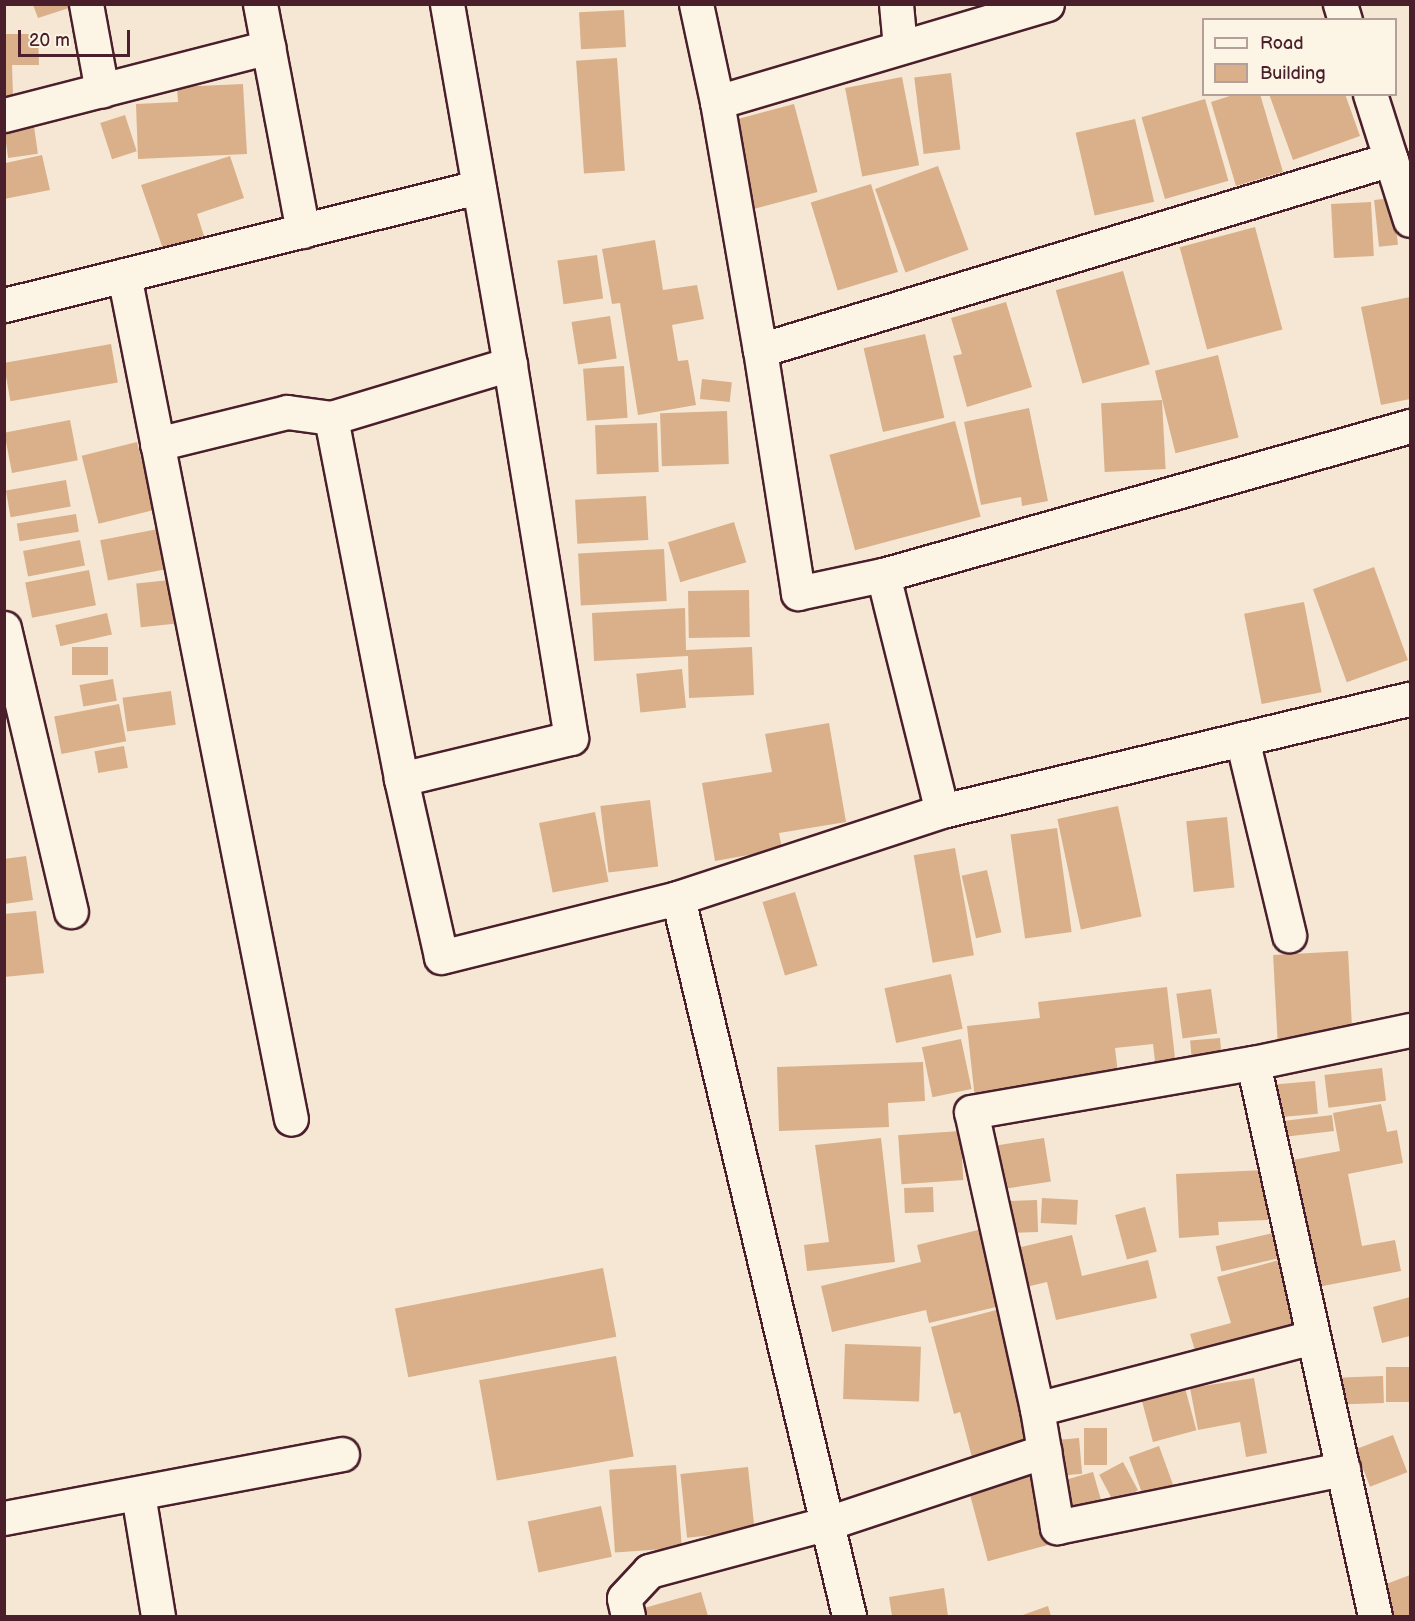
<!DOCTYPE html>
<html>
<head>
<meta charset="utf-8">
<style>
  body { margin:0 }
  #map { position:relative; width:1415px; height:1621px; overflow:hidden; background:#f5e7d3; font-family:"Balsamiq Sans",sans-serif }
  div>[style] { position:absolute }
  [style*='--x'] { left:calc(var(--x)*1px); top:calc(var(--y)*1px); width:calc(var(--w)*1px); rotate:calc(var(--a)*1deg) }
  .building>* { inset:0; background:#d9b08a; transform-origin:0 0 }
  .roads { filter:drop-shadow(2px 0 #4a1f2b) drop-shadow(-2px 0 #4a1f2b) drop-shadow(0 2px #4a1f2b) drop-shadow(0 -2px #4a1f2b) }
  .minor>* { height:33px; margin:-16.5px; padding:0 16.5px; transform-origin:16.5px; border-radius:16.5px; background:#fcf5e5 }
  span { translate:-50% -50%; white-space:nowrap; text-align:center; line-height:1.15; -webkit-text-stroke:6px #fcf5e5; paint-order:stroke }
  .frame { position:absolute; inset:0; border:6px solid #4a1f2b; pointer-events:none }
  .legend { position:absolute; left:1202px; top:18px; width:195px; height:78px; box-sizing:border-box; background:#fcf5e5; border:2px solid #b59f9b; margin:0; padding:8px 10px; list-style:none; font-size:18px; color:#4a1f2b }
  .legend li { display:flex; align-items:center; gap:12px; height:30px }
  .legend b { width:30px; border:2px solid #b59f9b }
  .scale { position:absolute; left:18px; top:30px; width:112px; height:27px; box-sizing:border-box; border:3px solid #4a1f2b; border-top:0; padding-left:8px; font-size:18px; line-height:21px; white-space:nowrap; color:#4a1f2b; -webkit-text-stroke:4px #fcf5e5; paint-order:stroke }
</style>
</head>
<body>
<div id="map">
  <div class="building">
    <div style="clip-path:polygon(33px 5px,71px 5px,72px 7px,38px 18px)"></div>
    <div style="left:624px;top:10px;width:37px;height:45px;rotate:87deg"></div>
    <div style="clip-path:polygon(4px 34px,38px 34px,39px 65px,12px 65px,13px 96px,4px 96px)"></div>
    <div style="left:617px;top:58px;width:113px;height:41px;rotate:86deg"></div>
    <div style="left:951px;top:73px;width:77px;height:37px;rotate:83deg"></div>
    <div style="left:902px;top:77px;width:90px;height:58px;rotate:79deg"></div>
    <div style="clip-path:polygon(243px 84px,247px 154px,138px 159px,136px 104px,178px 102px,177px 87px)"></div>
    <div style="clip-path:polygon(1236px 94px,1260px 94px,1283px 172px,1236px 186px,1211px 102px)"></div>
    <div style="clip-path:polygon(1269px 94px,1345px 94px,1360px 136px,1293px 160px)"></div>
    <div style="left:1205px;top:99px;width:85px;height:66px;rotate:74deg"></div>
    <div style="left:794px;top:104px;width:91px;height:65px;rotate:75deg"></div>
    <div style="left:125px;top:115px;width:38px;height:26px;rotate:72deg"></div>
    <div style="left:1135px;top:119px;width:85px;height:61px;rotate:77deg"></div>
    <div style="left:34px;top:126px;width:28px;height:30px;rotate:82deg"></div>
    <div style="clip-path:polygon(42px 155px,50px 190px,4px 199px,4px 159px,6px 163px)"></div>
    <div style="clip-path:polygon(230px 156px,244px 198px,197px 214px,204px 236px,163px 249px,141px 185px)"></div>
    <div style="left:938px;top:166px;width:89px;height:67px;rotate:70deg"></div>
    <div style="left:871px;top:184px;width:92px;height:63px;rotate:73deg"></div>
    <div style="left:1393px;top:198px;width:47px;height:19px;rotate:84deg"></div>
    <div style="left:1371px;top:202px;width:54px;height:40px;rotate:87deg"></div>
    <div style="left:1255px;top:227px;width:106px;height:78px;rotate:75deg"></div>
    <div style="clip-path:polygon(655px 240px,663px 290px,697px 285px,704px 319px,672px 325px,678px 361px,688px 360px,696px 405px,638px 415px,620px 303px,612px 304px,602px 249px)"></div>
    <div style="left:597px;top:255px;width:44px;height:40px;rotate:82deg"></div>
    <div style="left:1123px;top:271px;width:97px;height:70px;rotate:74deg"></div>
    <div style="clip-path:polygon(1410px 297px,1410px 399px,1381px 405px,1361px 307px)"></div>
    <div style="clip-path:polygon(1006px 302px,1032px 387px,967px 407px,953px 356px,962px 354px,951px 318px)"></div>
    <div style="left:610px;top:316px;width:43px;height:39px;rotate:81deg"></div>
    <div style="left:925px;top:334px;width:86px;height:63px;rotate:77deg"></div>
    <div style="left:111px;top:344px;width:39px;height:109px;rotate:80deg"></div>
    <div style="left:1218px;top:355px;width:85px;height:65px;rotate:76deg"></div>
    <div style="left:624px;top:366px;width:52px;height:41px;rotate:86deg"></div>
    <div style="left:702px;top:379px;width:30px;height:20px;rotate:6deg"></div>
    <div style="left:1162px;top:400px;width:69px;height:61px;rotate:87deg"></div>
    <div style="clip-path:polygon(1029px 408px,1048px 501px,1022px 506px,1021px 497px,981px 505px,964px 422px)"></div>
    <div style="left:727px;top:411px;width:53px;height:67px;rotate:88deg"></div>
    <div style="left:70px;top:420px;width:41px;height:67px;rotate:79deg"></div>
    <div style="left:955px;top:421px;width:99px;height:130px;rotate:75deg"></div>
    <div style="left:657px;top:423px;width:49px;height:62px;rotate:88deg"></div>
    <div style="left:137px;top:442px;width:70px;height:57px;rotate:76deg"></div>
    <div style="left:66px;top:480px;width:27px;height:61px;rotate:80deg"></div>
    <div style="left:646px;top:496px;width:44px;height:71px;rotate:87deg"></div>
    <div style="left:76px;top:514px;width:18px;height:60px;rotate:81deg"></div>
    <div style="left:734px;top:522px;width:42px;height:69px;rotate:73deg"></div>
    <div style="left:163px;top:528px;width:41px;height:64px;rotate:79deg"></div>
    <div style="left:80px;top:540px;width:26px;height:58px;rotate:79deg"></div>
    <div style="left:664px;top:549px;width:52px;height:86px;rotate:87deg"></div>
    <div style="left:1374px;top:567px;width:99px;height:65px;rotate:70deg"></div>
    <div style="left:89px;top:570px;width:36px;height:65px;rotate:79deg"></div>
    <div style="left:170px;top:580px;width:44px;height:34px;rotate:84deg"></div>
    <div style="left:749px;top:590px;width:47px;height:61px;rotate:89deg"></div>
    <div style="left:1304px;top:602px;width:92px;height:61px;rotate:79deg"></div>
    <div style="clip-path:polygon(685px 608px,686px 650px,752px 647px,754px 695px,689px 698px,688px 656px,594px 661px,592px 613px)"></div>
    <div style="left:107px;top:613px;width:22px;height:53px;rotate:77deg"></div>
    <div style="left:72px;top:647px;width:36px;height:28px"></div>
    <div style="left:682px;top:669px;width:39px;height:46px;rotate:84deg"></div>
    <div style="left:113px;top:679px;width:22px;height:34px;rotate:80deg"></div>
    <div style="left:171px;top:691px;width:34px;height:49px;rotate:82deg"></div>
    <div style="left:119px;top:704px;width:38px;height:66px;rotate:79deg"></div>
    <div style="clip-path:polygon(829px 723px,846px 822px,779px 833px,782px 849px,715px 861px,702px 783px,772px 772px,765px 734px)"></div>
    <div style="left:124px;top:746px;width:22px;height:30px;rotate:80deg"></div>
    <div style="left:650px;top:800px;width:67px;height:50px;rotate:83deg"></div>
    <div style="left:1118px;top:806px;width:113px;height:62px;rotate:78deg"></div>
    <div style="left:595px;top:812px;width:71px;height:57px;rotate:79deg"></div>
    <div style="left:1227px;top:817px;width:71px;height:41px;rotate:84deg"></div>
    <div style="left:1057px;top:828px;width:105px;height:47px;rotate:82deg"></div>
    <div style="left:955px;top:848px;width:109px;height:42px;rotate:80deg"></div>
    <div style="clip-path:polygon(26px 856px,33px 900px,4px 904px,4px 859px)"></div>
    <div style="left:987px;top:870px;width:64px;height:26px;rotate:77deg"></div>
    <div style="left:795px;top:892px;width:77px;height:34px;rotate:73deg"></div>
    <div style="clip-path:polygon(36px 911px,44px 973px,4px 977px,4px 914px)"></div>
    <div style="left:1348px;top:951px;width:85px;height:75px;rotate:87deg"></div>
    <div style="left:951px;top:974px;width:56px;height:68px;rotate:78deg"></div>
    <div style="clip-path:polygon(1167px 987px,1176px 1067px,1156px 1070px,1153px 1044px,1115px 1048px,1119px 1082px,975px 1099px,967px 1026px,1040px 1018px,1038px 1002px)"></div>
    <div style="left:1211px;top:989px;width:45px;height:35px;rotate:82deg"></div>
    <div style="left:1220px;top:1038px;width:21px;height:30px;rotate:85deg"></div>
    <div style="left:961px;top:1039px;width:51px;height:40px;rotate:78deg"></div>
    <div style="clip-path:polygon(923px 1062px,925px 1101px,888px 1103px,889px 1127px,779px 1131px,777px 1067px)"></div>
    <div style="left:1382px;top:1068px;width:33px;height:58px;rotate:83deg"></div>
    <div style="left:1315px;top:1081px;width:33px;height:44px;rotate:85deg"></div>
    <div style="clip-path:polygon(1381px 1104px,1387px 1132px,1397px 1130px,1403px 1163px,1348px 1174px,1362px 1246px,1395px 1240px,1401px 1271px,1307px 1289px,1282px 1162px,1340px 1151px,1333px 1113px)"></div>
    <div style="left:1332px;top:1115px;width:16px;height:49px;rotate:83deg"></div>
    <div style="left:960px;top:1131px;width:49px;height:62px;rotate:86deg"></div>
    <div style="clip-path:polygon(881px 1138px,895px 1262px,807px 1271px,804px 1245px,829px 1242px,815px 1145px)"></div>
    <div style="left:1044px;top:1138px;width:44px;height:53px;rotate:81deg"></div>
    <div style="clip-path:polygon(1266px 1170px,1268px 1220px,1218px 1222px,1219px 1235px,1179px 1238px,1176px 1174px)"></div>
    <div style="left:933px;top:1187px;width:25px;height:29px;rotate:88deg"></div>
    <div style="left:1042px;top:1198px;width:36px;height:25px;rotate:3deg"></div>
    <div style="left:1037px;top:1200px;width:32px;height:32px;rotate:88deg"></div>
    <div style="left:1145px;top:1207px;width:46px;height:31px;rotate:75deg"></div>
    <div style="clip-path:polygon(982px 1229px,1000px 1306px,929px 1323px,926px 1310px,832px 1332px,821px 1286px,921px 1262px,917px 1245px)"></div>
    <div style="left:1277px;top:1232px;width:26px;height:63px;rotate:77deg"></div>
    <div style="clip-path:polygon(1072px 1235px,1082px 1276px,1148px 1260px,1157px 1298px,1056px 1320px,1047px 1282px,1026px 1287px,1017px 1248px)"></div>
    <div style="clip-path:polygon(1279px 1260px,1299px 1329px,1197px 1357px,1190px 1334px,1231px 1323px,1217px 1277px)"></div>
    <div style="left:603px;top:1268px;width:70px;height:212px;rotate:79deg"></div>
    <div style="clip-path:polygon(1410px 1297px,1410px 1336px,1382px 1343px,1373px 1307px)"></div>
    <div style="clip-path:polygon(1004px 1308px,1040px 1448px,974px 1465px,960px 1412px,954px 1414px,931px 1327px)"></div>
    <div style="left:845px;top:1344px;width:76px;height:55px;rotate:2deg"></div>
    <div style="left:616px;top:1356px;width:102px;height:139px;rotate:80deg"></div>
    <div style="left:1410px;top:1367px;width:35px;height:24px;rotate:90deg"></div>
    <div style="left:1383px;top:1376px;width:27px;height:54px;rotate:88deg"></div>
    <div style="clip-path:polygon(1254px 1378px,1267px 1453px,1246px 1457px,1240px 1422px,1198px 1430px,1190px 1388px)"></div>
    <div style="left:1184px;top:1384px;width:48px;height:45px;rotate:75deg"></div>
    <div style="left:1084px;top:1428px;width:23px;height:37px"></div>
    <div style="left:1393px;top:1435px;width:40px;height:40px;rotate:69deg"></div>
    <div style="left:1079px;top:1438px;width:36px;height:19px;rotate:85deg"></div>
    <div style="left:1159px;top:1446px;width:50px;height:32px;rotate:70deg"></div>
    <div style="left:1123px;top:1462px;width:32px;height:27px;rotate:62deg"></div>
    <div style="left:676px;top:1465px;width:83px;height:67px;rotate:86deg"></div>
    <div style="left:748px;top:1467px;width:64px;height:68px;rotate:84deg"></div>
    <div style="left:1034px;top:1467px;width:79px;height:69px;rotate:75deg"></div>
    <div style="left:1093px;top:1472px;width:41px;height:32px;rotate:74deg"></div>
    <div style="left:601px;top:1506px;width:52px;height:75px;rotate:78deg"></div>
    <div style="clip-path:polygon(1410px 1575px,1410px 1616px,1383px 1616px,1373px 1589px)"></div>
    <div style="clip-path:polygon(944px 1588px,948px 1616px,892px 1616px,889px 1597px)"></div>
    <div style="clip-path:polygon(701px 1592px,708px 1616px,631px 1616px,630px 1612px)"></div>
    <div style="clip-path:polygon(1048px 1606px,1051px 1616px,1020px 1616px)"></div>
  </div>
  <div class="roads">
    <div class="minor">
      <div style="--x:86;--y:4;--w:88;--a:79.6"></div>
      <div style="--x:260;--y:4;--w:231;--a:79.3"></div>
      <div style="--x:447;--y:4;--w:365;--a:80.1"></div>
      <div style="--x:510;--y:364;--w:187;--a:163.2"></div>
      <div style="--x:331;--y:418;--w:368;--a:79"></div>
      <div style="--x:401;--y:779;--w:182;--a:77.3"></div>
      <div style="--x:441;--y:957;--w:244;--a:-14"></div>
      <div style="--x:696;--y:4;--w:100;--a:77.9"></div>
      <div style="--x:717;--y:102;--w:252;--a:80.2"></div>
      <div style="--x:760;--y:350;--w:246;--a:81.1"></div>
      <div style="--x:798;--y:593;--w:87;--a:-12"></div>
      <div style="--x:883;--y:575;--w:243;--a:76"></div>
      <div style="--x:942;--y:811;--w:278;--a:161.8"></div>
      <div style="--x:678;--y:898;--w:738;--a:76.6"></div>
      <div style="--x:896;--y:4;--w:43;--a:84.7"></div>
      <div style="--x:1340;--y:4;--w:17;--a:73"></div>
      <div style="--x:1370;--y:94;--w:132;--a:72.4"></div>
      <div style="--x:717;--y:102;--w:344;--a:-16.5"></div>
      <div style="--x:4;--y:115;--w:273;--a:-14.4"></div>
      <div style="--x:124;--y:275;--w:860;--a:78.81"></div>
      <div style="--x:4;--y:305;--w:489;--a:-14"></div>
      <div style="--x:760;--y:350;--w:659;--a:-16.84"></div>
      <div style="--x:157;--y:444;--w:134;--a:-13.8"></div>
      <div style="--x:287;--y:412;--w:44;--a:7.8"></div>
      <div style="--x:883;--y:575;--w:548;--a:-15.79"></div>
      <div style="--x:4;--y:628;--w:291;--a:76.7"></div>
      <div style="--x:1242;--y:739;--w:202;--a:76.5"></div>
      <div style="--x:401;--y:779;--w:175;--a:-13.6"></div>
      <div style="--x:571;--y:738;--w:379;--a:-99.3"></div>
      <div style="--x:942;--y:811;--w:481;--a:-13.5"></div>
      <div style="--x:1253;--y:1063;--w:566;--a:77.56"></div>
      <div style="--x:1313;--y:1337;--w:285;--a:165.4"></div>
      <div style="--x:1037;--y:1409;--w:120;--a:80.4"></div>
      <div style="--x:1057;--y:1527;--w:292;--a:-11.5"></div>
      <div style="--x:1037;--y:1409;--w:304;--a:-102.5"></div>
      <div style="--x:971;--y:1112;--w:286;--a:-9.9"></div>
      <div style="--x:1253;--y:1063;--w:160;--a:-11.9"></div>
      <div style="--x:138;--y:1494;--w:124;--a:80.7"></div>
      <div style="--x:4;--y:1518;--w:344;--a:-10.7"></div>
      <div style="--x:628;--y:1616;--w:18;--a:-103"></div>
      <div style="--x:624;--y:1598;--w:37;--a:-47"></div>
      <div style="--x:649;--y:1571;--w:185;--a:-15"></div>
      <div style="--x:828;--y:1523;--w:228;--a:-18.4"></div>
    </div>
  </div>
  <div class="frame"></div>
  <ul class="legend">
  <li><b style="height:8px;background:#fcf5e5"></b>Road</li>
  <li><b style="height:16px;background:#d9b08a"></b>Building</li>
  </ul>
  <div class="scale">20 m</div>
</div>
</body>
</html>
